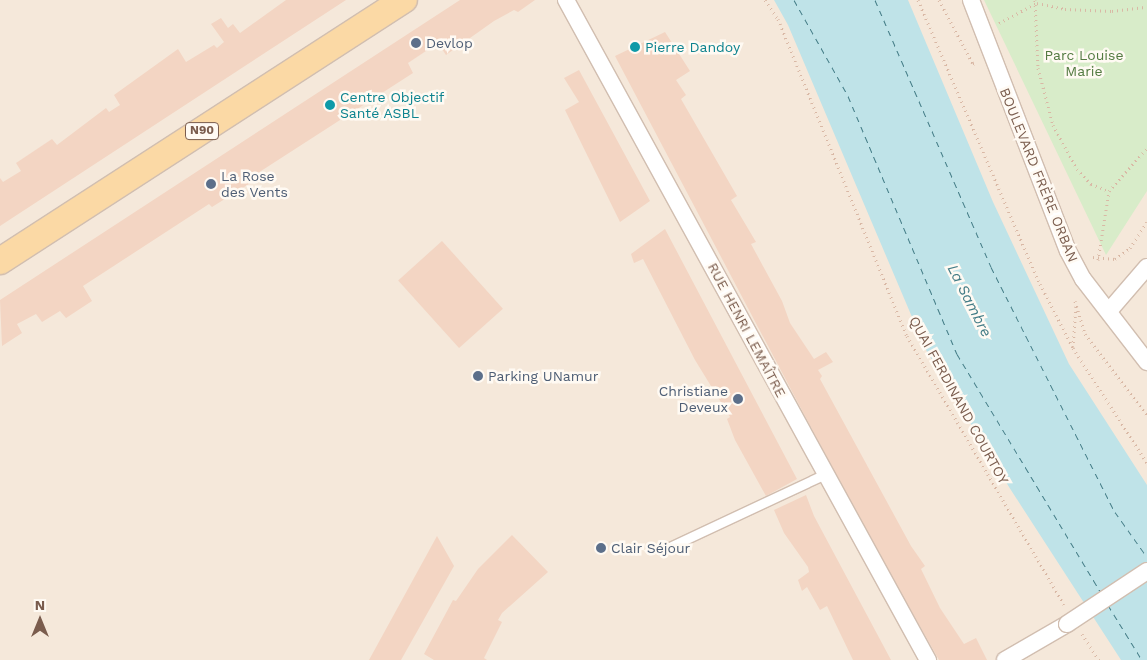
<!DOCTYPE html>
<html>
<head>
<meta charset="utf-8">
<style>
  body { margin:0 }
  #map { position:relative; width:1147px; height:660px; overflow:hidden; background:#fdf6ec; font-family:"Work Sans",sans-serif }
  div>[style] { position:absolute }
  [style*='--x'] { left:calc(var(--x)*1px); top:calc(var(--y)*1px); width:calc(var(--w)*1px); rotate:calc(var(--a)*1deg) }
  .residential>* { inset:0; background:#f5e8da; transform-origin:0 0 }
  .green>* { inset:0; background:#d8ecc9 }
  .water>* { inset:0; background:#bfe3e8 }
  .ferry>* { height:1px; margin-top:-0.5px; transform-origin:0; background:repeating-linear-gradient(90deg,#437c86 0 6px,transparent 0 11px) }
  .building>* { inset:0; background:#f3d5c3; transform-origin:0 0 }
  .path>* { height:3px; margin-top:-1.5px; transform-origin:0; background:repeating-linear-gradient(90deg,#d9b8a5 0 1px,transparent 0 5px) }
  .roads { filter:drop-shadow(1px 0 #d1beb0) drop-shadow(-1px 0 #d1beb0) drop-shadow(0 1px #d1beb0) drop-shadow(0 -1px #d1beb0) }
  .lane>* { height:9px; margin:-4.5px; padding:0 4.5px; transform-origin:4.5px; border-radius:4.5px; background:#fff }
  .street>* { height:16px; margin:-8px; padding:0 8px; transform-origin:8px; border-radius:8px; background:#fff }
  .primary>* { height:26px; margin:-13px; padding:0 13px; transform-origin:13px; border-radius:13px; background:#fbd9a5 }
  .bridges { filter:drop-shadow(1px 0 #d1beb0) drop-shadow(-1px 0 #d1beb0) drop-shadow(0 1px #d1beb0) drop-shadow(0 -1px #d1beb0) }
  .street-bridge>* { height:16px; margin:-8px; padding:0 8px; transform-origin:8px; border-radius:8px; background:#fff }
  .dots>* { width:14px; height:14px; translate:-50% -50%; box-sizing:border-box; border:2px solid #fffaf3; border-radius:50% }
  span { translate:-50% -50%; white-space:nowrap; text-align:center; line-height:1.15; -webkit-text-stroke:5px #fffaf3; paint-order:stroke }
  .shield-label span { padding:1px 4px; background:#fffaf3; border:1px solid; border-radius:4px; -webkit-text-stroke-width:0 }
  .shield-label { font-size:12px; color:#7a5c4d; font-weight:700 }
  .service-label { font-size:14px; color:#4e5e75 }
  .left { translate:0 -50%; text-align:left }
  .right { translate:-100% -50%; text-align:right }
  .culture-label { font-size:14px; color:#0d838f }
  .park-label { font-size:14px; color:#537a41 }
  .street-label { font-size:14px; color:#7a5c4d }
  .water-label { font-size:15px; color:#437c86; font-style:italic }
  .north { position:absolute; left:15px; top:595px; width:50px; height:50px; -webkit-text-stroke:4px #fffaf3; paint-order:stroke; rotate:0deg; font-size:14px; font-weight:700; line-height:20px; text-align:center; color:#7a5c4d }
  .north::after { content:''; display:block; margin:auto; width:18px; height:22px; background:#7a5c4d; clip-path:polygon(50% 0,100% 100%,50% 72%,0 100%) }
</style>
</head>
<body>
<div id="map">
  <div class="residential">
    <div style="left:0;top:0;width:1147px;height:660px"></div>
  </div>
  <div class="green">
    <div style="clip-path:polygon(984px 0,1147px 0,1147px 191px,1106px 255px)"></div>
  </div>
  <div class="water">
    <div style="clip-path:polygon(774px 0,908px 0,993px 202px,1069px 364px,1147px 485px,1147px 660px,1121px 660px,1009px 487px,926px 350px,788px 25px)"></div>
  </div>
  <div class="ferry">
    <div style="--x:794;--y:0;--w:110;--a:60.6"></div>
    <div style="--x:848;--y:96;--w:280;--a:67.1"></div>
    <div style="--x:957;--y:354;--w:279;--a:58.9"></div>
    <div style="--x:875;--y:0;--w:291;--a:66.5"></div>
    <div style="--x:991;--y:267;--w:275;--a:63.2"></div>
    <div style="--x:1115;--y:512;--w:55;--a:54.6"></div>
    <div style="--x:1108;--y:605;--w:65;--a:58.3"></div>
  </div>
  <div class="building">
    <div style="clip-path:polygon(286px 0,346px 0,0 226px,0 178px,3px 182px,21px 171px,16px 163px,52px 139px,57px 145px,106px 108px,109px 112px,120px 105px,114px 95px,178px 49px,186px 62px,214px 45px,217px 48px,224px 42px,211px 24px,221px 18px,228px 28px,233px 24px,240px 33px)"></div>
    <div style="clip-path:polygon(460px 0,535px 0,518px 12px,514px 10px,494px 21px,446px 55px,438px 43px,408px 63px,413px 73px,250px 178px,252px 182px,212px 207px,209px 204px,83px 286px,92px 301px,66px 318px,60px 311px,42px 322px,36px 314px,17px 324px,22px 333px,2px 346px,0 300px)"></div>
    <div style="clip-path:polygon(665px 32px,690px 71px,676px 80px,686px 95px,681px 99px,737px 196px,731px 200px,756px 242px,751px 244px,782px 301px,790px 323px,814px 359px,826px 352px,833px 362px,818px 370px,822px 376px,820px 379px,911px 546px,925px 566px,921px 569px,940px 608px,964px 644px,976px 638px,987px 660px,939px 660px,863px 526px,615px 56px)"></div>
    <div style="clip-path:polygon(579px 70px,650px 201px,620px 222px,565px 110px,579px 102px,564px 78px)"></div>
    <div style="clip-path:polygon(665px 229px,797px 479px,766px 496px,735px 440px,727px 419px,730px 417px,695px 360px,643px 259px,634px 263px,631px 254px)"></div>
    <div style="left:442px;top:241px;width:91px;height:59px;rotate:48deg"></div>
    <div style="clip-path:polygon(806px 495px,814px 516px,891px 660px,853px 660px,827px 606px,820px 610px,807px 587px,802px 591px,798px 580px,809px 572px,808px 567px,784px 533px,774px 510px)"></div>
    <div style="clip-path:polygon(512px 535px,548px 572px,502px 613px,498px 620px,502px 622px,484px 658px,487px 660px,434px 660px,424px 654px,453px 600px,456px 601px,478px 569px)"></div>
    <div style="clip-path:polygon(437px 536px,454px 566px,401px 660px,369px 660px)"></div>
  </div>
  <div class="path">
    <div style="--x:765;--y:0;--w:23;--a:56"></div>
    <div style="--x:778;--y:19;--w:342;--a:67.9"></div>
    <div style="--x:907;--y:336;--w:311;--a:59.7"></div>
    <div style="--x:918;--y:0;--w:309;--a:66.8"></div>
    <div style="--x:1040;--y:284;--w:72;--a:62.7"></div>
    <div style="--x:1073;--y:348;--w:137;--a:57.2"></div>
    <div style="--x:939;--y:0;--w:72;--a:62"></div>
    <div style="--x:973;--y:64;--w:4;--a:-27"></div>
    <div style="--x:1035;--y:0;--w:68;--a:87.5"></div>
    <div style="--x:1038;--y:68;--w:59;--a:75.3"></div>
    <div style="--x:1053;--y:125;--w:50;--a:61.4"></div>
    <div style="--x:1077;--y:169;--w:21;--a:47"></div>
    <div style="--x:1091;--y:184;--w:19;--a:21"></div>
    <div style="--x:1109;--y:191;--w:57;--a:-48.5"></div>
    <div style="--x:999;--y:23;--w:43;--a:-27.8"></div>
    <div style="--x:1037;--y:3;--w:29;--a:12"></div>
    <div style="--x:1065;--y:9;--w:47;--a:2.4"></div>
    <div style="--x:1112;--y:11;--w:35;--a:-7"></div>
    <div style="--x:1093;--y:257;--w:22;--a:5"></div>
    <div style="--x:1115;--y:259;--w:19;--a:-36"></div>
    <div style="--x:1130;--y:248;--w:31;--a:-57"></div>
    <div style="--x:1098;--y:260;--w:70;--a:-80.9"></div>
    <div style="--x:1075;--y:301;--w:34;--a:73"></div>
    <div style="--x:1085;--y:334;--w:102;--a:52.6"></div>
    <div style="--x:1073;--y:347;--w:41;--a:-85.8"></div>
    <div style="--x:1082;--y:634;--w:31;--a:57"></div>
  </div>
  <div class="roads">
    <div class="lane">
      <div style="--x:663;--y:550;--w:179;--a:-25.1"></div>
    </div>
    <div class="street">
      <div style="--x:566;--y:0;--w:753;--a:61.26"></div>
      <div style="--x:971;--y:0;--w:269;--a:68.9"></div>
      <div style="--x:1068;--y:251;--w:32;--a:62"></div>
      <div style="--x:1083;--y:279;--w:105;--a:52.4"></div>
      <div style="--x:1109;--y:311;--w:58;--a:-49.2"></div>
      <div style="--x:1005;--y:660;--w:72;--a:-30.1"></div>
    </div>
    <div class="primary">
      <div style="--x:0;--y:261;--w:481;--a:-32.9"></div>
    </div>
  </div>
  <div class="bridges">
    <div class="street-bridge">
      <div style="--x:1067;--y:624;--w:96;--a:-33.5"></div>
    </div>
  </div>
  <div class="dots">
    <div style="left:416px;top:43px;background:#5c6f8a"></div>
    <div style="left:635px;top:47px;background:#0f9aa8"></div>
    <div style="left:330px;top:105px;background:#0f9aa8"></div>
    <div style="left:211px;top:184px;background:#5c6f8a"></div>
    <div style="left:478px;top:376px;background:#5c6f8a"></div>
    <div style="left:738px;top:399px;background:#5c6f8a"></div>
    <div style="left:601px;top:548px;background:#5c6f8a"></div>
  </div>
  <div class="shield-label">
    <span style="left:202px;top:131px">N90</span>
  </div>
  <div class="service-label">
    <span class="left" style="left:426px;top:43px">Devlop</span>
    <span class="left" style="left:221px;top:184px">La Rose<br>des Vents</span>
    <span class="left" style="left:488px;top:376px">Parking UNamur</span>
    <span class="right" style="left:728px;top:399px">Christiane<br>Deveux</span>
    <span class="left" style="left:611px;top:548px">Clair Séjour</span>
  </div>
  <div class="culture-label">
    <span class="left" style="left:645px;top:47px">Pierre Dandoy</span>
    <span class="left" style="left:340px;top:105px">Centre Objectif<br>Santé ASBL</span>
  </div>
  <div class="park-label">
    <span style="left:1084px;top:63px">Parc Louise<br>Marie</span>
  </div>
  <div class="street-label">
    <span style="left:1039px;top:175px;rotate:68deg">BOULEVARD FRÈRE ORBAN</span>
    <span style="left:747px;top:330px;rotate:62deg">RUE HENRI LEMAÎTRE</span>
    <span style="left:959px;top:400px;rotate:61deg">QUAI FERDINAND COURTOY</span>
  </div>
  <div class="water-label">
    <span style="left:969px;top:301px;rotate:63deg">La Sambre</span>
  </div>
  <div class="north">N</div>
</div>
</body>
</html>
